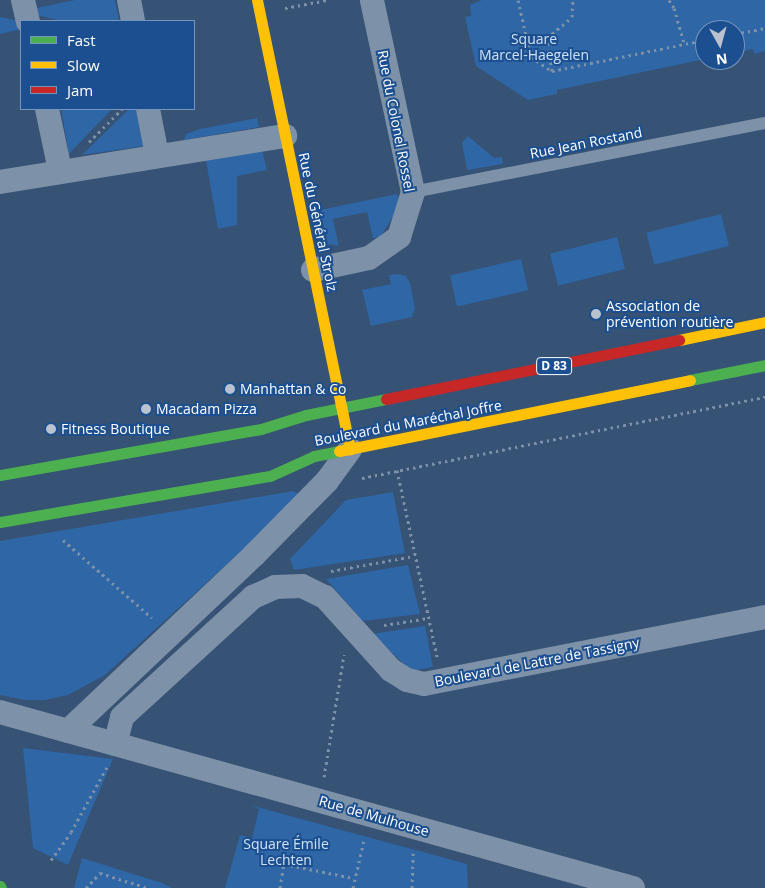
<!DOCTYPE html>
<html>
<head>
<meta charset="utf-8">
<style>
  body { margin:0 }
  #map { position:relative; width:765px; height:888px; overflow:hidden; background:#365274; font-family:"Open Sans",sans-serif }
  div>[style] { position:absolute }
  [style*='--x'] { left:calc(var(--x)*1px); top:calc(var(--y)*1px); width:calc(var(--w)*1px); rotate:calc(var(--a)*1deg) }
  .green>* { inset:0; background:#2f66a5; transform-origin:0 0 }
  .path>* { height:3px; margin-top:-1.5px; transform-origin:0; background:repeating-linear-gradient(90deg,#7d92a8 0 2.5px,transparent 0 6.5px) }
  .lane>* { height:12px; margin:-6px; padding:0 6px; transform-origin:6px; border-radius:6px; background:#7d92a8 }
  .street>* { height:24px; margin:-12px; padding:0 12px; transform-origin:12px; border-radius:12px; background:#7d92a8 }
  .fast>* { height:11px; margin:-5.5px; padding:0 5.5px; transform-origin:5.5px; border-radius:5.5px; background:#4caf50 }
  .slow>* { height:11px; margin:-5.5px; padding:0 5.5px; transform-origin:5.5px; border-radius:5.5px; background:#ffc107 }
  .jam>* { height:11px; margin:-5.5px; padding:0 5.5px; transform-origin:5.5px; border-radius:5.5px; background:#c62828 }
  .dots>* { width:14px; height:14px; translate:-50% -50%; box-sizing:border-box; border:2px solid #1b4f8f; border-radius:50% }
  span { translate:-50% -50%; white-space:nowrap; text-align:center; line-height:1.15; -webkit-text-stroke:4px #1b4f8f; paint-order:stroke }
  .shield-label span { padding:1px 4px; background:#1b4f8f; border:1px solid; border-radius:4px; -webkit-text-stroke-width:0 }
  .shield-label { font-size:12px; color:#fff; font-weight:700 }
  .park-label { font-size:14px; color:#cfe3fa }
  .street-label { font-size:14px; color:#fff }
  .poi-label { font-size:14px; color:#fff }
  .left { translate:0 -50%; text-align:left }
  .legend { position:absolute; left:20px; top:20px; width:175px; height:90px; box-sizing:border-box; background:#1b4f8f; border:1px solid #7695bc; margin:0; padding:6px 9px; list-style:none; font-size:15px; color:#fff }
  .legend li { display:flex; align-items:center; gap:10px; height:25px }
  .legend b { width:25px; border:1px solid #7695bc }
  .north { position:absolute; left:695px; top:20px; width:50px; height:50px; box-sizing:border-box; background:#1b4f8f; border:1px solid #7695bc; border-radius:50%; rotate:173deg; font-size:14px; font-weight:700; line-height:20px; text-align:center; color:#fff }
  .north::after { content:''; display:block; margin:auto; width:18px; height:22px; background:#b9c2ce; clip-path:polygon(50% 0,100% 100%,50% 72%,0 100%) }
</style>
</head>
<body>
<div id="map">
  <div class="green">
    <div style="clip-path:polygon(75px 0,115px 0,119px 21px,61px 21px,33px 14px,31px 9px)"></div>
    <div style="clip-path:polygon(482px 0,765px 0,765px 51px,754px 54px,753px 49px,735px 53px,735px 30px,705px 30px,705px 59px,557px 90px,557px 94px,528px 100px,476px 66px,465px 17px,471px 16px,470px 5px)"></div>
    <div style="clip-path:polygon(0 17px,21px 21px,21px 29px,0 34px)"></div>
    <div style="clip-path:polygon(61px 109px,112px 109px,69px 154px)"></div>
    <div style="clip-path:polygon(129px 109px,136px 109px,143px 146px,82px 155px)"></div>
    <div style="clip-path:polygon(257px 118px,259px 127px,184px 140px,186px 134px,200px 129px)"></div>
    <div style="clip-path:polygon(468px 136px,494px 158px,502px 157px,503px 164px,467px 170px,462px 143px)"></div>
    <div style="clip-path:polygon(261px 146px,267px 170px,237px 176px,237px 225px,218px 229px,205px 155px)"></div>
    <div style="clip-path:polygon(397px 194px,400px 206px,380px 237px,373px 238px,367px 212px,333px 219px,339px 246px,328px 244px,320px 210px)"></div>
    <div style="left:721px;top:214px;width:33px;height:77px;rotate:76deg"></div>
    <div style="left:617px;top:237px;width:33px;height:69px;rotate:76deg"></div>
    <div style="left:521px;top:259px;width:32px;height:73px;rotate:77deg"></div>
    <div style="clip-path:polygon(398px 274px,406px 276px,410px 283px,415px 308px,412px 317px,371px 326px,362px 290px,391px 284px,389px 275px)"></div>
    <div style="clip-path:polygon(293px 491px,299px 494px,247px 546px,105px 675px,68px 695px,45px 700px,25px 700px,0 695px,0 541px)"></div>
    <div style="clip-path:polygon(393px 492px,405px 553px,294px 570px,290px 559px,346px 500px)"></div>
    <div style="clip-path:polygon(408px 565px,420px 614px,363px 621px,326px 579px)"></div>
    <div style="clip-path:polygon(425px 626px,433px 667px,412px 671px,371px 634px)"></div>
    <div style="clip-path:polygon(23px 748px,113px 759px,68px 865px,33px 848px)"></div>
    <div style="clip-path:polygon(249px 805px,467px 864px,468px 888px,225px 888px,240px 835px,252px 838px,259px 809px)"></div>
    <div style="clip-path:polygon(82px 858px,162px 883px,172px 888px,74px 888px)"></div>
  </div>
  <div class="path">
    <div style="--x:518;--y:0;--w:58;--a:77.2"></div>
    <div style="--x:531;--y:57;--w:25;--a:34"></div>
    <div style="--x:552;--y:71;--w:156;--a:-11.5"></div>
    <div style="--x:669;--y:0;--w:9;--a:58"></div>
    <div style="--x:674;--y:8;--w:37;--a:74"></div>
    <div style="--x:285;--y:8;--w:43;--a:-10.8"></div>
    <div style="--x:735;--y:34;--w:31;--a:-11"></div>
    <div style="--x:552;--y:71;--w:33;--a:-99"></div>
    <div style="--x:547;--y:38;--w:33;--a:-40"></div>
    <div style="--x:572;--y:17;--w:17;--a:-87"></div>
    <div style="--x:89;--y:142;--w:47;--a:-45"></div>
    <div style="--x:397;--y:470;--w:191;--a:77.9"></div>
    <div style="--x:362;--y:478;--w:411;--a:-11.4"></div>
    <div style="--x:63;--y:540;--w:118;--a:41.2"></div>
    <div style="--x:331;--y:571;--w:84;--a:-10.2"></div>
    <div style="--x:384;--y:625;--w:45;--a:-9"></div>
    <div style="--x:324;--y:777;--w:124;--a:-80.7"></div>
    <div style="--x:51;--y:860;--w:34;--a:-54"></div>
    <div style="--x:71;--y:832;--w:74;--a:-61"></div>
    <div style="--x:86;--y:888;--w:21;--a:-47"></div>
    <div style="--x:100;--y:873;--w:50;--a:17.4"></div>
    <div style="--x:280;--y:888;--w:24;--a:-81"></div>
    <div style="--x:284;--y:864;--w:71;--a:11.3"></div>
    <div style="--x:353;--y:888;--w:49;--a:-77.1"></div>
    <div style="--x:412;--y:888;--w:35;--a:-88"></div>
  </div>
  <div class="lane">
    <div style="--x:413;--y:192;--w:359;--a:-11.1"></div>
  </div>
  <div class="street">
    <div style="--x:23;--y:0;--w:22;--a:77"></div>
    <div style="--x:129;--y:0;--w:21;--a:79"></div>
    <div style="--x:47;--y:109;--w:62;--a:78"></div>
    <div style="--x:148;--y:109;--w:47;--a:78.9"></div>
    <div style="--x:0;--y:182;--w:289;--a:-9.2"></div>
    <div style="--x:313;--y:270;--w:57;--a:-12.1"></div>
    <div style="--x:369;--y:258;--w:37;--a:-35"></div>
    <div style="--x:399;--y:237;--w:47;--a:-72.7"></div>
    <div style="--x:413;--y:192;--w:196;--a:-102.1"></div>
    <div style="--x:0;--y:712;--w:657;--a:15.54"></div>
    <div style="--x:68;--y:731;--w:256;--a:-43.4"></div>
    <div style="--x:254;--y:555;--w:104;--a:-45.4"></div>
    <div style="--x:327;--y:481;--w:39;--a:-54"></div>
    <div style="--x:115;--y:744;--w:28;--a:-75"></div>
    <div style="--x:122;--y:717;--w:178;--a:-42.5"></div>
    <div style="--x:253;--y:597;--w:24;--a:-24"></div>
    <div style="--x:275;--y:587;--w:27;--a:-2"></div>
    <div style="--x:302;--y:586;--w:25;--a:26"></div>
    <div style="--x:325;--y:597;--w:98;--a:47.9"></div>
    <div style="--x:391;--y:670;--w:19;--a:32"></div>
    <div style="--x:407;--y:680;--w:17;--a:13"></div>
    <div style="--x:424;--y:684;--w:348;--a:-11.1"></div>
  </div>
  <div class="fast">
    <div style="--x:690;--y:380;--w:76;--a:-11.3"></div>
    <div style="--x:0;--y:475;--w:265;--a:-10"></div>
    <div style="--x:261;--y:429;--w:47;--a:-17.3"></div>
    <div style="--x:306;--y:415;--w:82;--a:-11.3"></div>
    <div style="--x:0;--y:522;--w:274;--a:-9.7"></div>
    <div style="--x:270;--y:476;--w:48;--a:-24.4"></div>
    <div style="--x:314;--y:456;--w:25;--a:-11"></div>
    <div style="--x:0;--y:886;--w:2;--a:63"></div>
  </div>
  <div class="slow">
    <div style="--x:257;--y:0;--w:459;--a:78.3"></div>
    <div style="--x:679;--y:340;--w:88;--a:-11.8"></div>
    <div style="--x:339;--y:451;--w:358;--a:-11.4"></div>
  </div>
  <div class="jam">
    <div style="--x:386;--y:399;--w:299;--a:-11.4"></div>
  </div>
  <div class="dots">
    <div style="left:596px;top:314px;background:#b9c2ce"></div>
    <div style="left:230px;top:389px;background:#b9c2ce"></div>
    <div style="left:146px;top:409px;background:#b9c2ce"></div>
    <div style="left:51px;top:429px;background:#b9c2ce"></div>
  </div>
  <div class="shield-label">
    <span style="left:554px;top:366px">D 83</span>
  </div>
  <div class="park-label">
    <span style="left:534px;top:47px">Square<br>Marcel-Haegelen</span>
    <span style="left:286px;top:852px">Square Émile<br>Lechten</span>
  </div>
  <div class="street-label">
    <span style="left:396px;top:121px;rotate:79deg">Rue du Colonel Rossel</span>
    <span style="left:586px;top:143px;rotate:-11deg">Rue Jean Rostand</span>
    <span style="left:318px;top:222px;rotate:78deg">Rue du Général Strolz</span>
    <span style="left:408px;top:423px;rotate:-11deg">Boulevard du Maréchal Joffre</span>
    <span style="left:537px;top:662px;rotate:-11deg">Boulevard de Lattre de Tassigny</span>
    <span style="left:374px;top:816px;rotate:16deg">Rue de Mulhouse</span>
  </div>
  <div class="poi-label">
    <span class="left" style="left:606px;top:314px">Association de<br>prévention routière</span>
    <span class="left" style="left:240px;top:389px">Manhattan &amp; Co</span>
    <span class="left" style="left:156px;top:409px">Macadam Pizza</span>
    <span class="left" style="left:61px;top:429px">Fitness Boutique</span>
  </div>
  <ul class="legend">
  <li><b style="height:6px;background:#4caf50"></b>Fast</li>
  <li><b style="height:6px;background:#ffc107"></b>Slow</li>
  <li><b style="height:6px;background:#c62828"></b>Jam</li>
  </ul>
  <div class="north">N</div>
</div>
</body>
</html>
